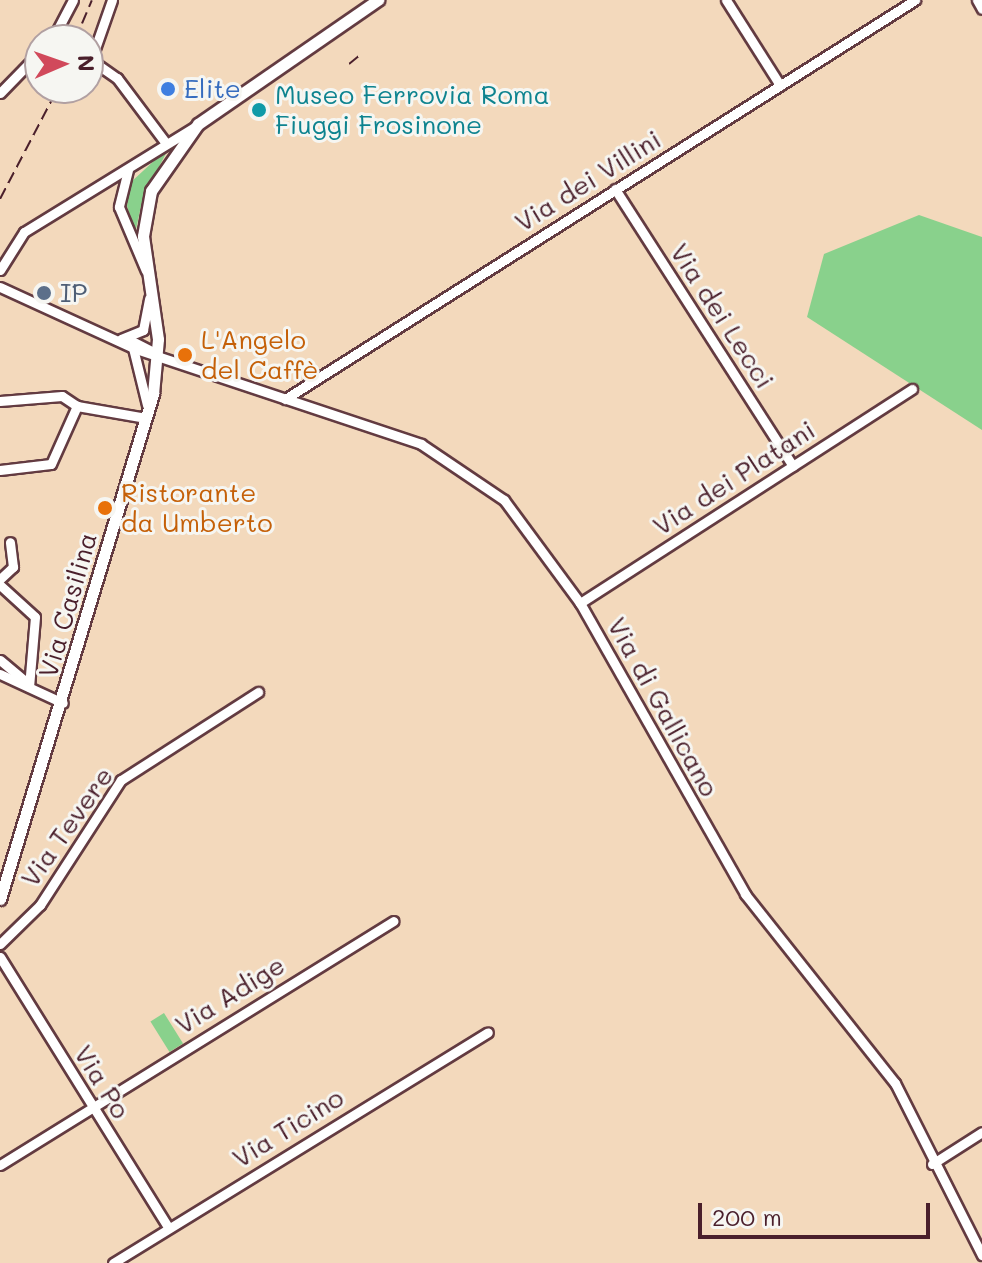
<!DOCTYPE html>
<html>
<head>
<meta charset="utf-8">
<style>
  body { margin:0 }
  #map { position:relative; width:982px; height:1263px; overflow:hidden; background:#f3d9bc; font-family:Mali,sans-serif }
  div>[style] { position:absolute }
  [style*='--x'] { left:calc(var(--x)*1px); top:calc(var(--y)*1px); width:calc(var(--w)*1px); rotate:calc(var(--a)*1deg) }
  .green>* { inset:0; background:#89d18c; transform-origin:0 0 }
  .roads { filter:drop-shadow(2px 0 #633b41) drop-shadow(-2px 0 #633b41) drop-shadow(0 2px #633b41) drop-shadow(0 -2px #633b41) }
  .minor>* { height:9px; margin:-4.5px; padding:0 4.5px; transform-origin:4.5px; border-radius:4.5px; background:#fff }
  .major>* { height:11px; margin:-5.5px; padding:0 5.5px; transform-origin:5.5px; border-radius:5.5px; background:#fff }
  .rail>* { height:2px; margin-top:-1px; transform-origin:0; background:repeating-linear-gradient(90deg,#4a1f2b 0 12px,transparent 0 18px) }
  .dots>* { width:22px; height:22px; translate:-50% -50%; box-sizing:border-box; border:4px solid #f6f6f2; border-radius:50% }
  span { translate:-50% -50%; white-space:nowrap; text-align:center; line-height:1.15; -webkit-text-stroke:6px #f6f6f2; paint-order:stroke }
  .shop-label { font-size:26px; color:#366cbe }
  .left { translate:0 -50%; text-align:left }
  .culture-label { font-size:26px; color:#0d838f }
  .street-label { font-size:26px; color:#4a1f2b }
  .service-label { font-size:26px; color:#4e5e75 }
  .food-label { font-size:26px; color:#c56008 }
  .north { position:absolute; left:24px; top:24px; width:80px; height:80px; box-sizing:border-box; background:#f6f6f2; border:2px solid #b1a0a2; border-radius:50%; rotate:88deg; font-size:22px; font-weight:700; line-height:32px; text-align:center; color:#4a1f2b }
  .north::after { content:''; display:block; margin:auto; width:28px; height:36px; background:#d1495b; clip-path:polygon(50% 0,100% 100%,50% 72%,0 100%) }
  .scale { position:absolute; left:698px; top:1203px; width:232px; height:36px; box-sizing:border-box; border:4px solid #4a1f2b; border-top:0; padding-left:10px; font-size:24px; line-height:28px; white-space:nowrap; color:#4a1f2b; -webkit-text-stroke:6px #f6f6f2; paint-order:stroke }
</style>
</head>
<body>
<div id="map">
  <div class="green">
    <div style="clip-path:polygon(170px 146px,143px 197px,135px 234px,127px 206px,130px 183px)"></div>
    <div style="clip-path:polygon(919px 215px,982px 237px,982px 430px,807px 317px,824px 254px)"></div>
    <div style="left:164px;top:1013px;width:36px;height:16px;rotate:58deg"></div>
  </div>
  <div class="roads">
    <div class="minor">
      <div style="--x:112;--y:0;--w:64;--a:109.3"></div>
      <div style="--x:91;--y:60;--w:32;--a:35"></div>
      <div style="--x:117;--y:78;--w:80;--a:53.1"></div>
      <div style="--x:726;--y:0;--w:101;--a:57.6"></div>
      <div style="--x:977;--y:0;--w:10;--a:61"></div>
      <div style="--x:52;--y:40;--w:45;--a:-62.3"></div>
      <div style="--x:0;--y:93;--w:57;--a:-45.7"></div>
      <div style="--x:128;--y:170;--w:38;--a:104"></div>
      <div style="--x:119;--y:207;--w:69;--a:67.1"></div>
      <div style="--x:615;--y:189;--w:329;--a:57.3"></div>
      <div style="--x:0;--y:270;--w:45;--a:-57.7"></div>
      <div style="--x:24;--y:232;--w:201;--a:-31.6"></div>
      <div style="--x:0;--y:287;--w:146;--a:24.6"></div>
      <div style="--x:133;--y:348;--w:304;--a:18.4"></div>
      <div style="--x:421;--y:444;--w:100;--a:34"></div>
      <div style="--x:504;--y:500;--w:128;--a:53.6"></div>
      <div style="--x:580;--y:603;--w:335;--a:60.4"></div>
      <div style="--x:745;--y:894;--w:241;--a:51.6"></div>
      <div style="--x:895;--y:1083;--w:193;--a:63.2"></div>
      <div style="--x:121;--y:339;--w:24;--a:-22"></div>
      <div style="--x:143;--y:330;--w:32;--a:-79"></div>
      <div style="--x:128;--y:339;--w:33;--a:27"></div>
      <div style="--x:133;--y:348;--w:59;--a:76.2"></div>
      <div style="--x:285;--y:399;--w:746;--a:-32.35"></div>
      <div style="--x:0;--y:401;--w:62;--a:-4.6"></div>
      <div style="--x:62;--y:396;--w:18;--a:34"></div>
      <div style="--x:77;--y:406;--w:70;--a:9.9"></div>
      <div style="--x:0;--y:470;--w:51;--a:-6.7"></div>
      <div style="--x:51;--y:464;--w:64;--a:-65.9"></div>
      <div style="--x:0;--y:579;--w:18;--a:-43"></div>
      <div style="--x:13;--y:567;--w:25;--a:-97"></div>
      <div style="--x:0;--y:585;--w:47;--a:42.4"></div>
      <div style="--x:35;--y:617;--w:70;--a:94.9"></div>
      <div style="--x:580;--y:603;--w:395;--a:-32.8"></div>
      <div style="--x:0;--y:660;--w:35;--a:40"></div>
      <div style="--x:0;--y:674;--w:69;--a:24.7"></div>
      <div style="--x:0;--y:944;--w:56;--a:-44.3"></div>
      <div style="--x:40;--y:905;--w:149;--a:-57.1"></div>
      <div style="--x:121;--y:780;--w:163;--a:-32.7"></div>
      <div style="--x:0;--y:957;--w:319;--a:58.1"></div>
      <div style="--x:932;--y:1164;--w:59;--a:-32.6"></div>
      <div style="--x:0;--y:1165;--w:463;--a:-31.8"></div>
      <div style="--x:113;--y:1263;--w:440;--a:-31.6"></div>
    </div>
    <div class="major">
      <div style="--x:0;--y:899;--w:528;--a:-73.14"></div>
      <div style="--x:153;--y:394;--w:55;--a:-84.8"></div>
      <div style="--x:158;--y:339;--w:104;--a:-98.3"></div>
      <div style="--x:143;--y:236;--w:46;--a:-79.9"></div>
      <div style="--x:151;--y:191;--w:82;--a:-55"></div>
      <div style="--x:198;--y:124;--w:219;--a:-34.6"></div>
    </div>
  </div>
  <div class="rail">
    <div style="--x:75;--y:40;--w:43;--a:-67"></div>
    <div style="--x:349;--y:64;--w:13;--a:-39"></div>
    <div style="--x:0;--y:199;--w:125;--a:-62.4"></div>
  </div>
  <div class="dots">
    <div style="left:168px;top:89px;background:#3f7fe0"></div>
    <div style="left:259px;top:110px;background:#0f9aa8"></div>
    <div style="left:44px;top:293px;background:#5c6f8a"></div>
    <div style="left:185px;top:355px;background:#e8710a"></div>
    <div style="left:105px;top:508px;background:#e8710a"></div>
  </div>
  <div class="shop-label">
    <span class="left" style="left:184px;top:89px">Elite</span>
  </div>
  <div class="culture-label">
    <span class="left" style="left:275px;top:110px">Museo Ferrovia Roma<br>Fiuggi Frosinone</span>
  </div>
  <div class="street-label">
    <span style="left:588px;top:181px;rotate:-32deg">Via dei Villini</span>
    <span style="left:722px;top:316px;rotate:57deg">Via dei Lecci</span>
    <span style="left:734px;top:478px;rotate:-33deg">Via dei Platani</span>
    <span style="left:68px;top:605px;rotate:-74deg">Via Casilina</span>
    <span style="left:663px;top:707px;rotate:61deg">Via di Gallicano</span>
    <span style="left:67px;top:827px;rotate:-55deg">Via Tevere</span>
    <span style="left:230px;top:995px;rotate:-32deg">Via Adige</span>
    <span style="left:102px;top:1082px;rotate:58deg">Via Po</span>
    <span style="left:288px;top:1128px;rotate:-32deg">Via Ticino</span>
  </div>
  <div class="service-label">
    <span class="left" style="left:60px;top:293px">IP</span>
  </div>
  <div class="food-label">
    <span class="left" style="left:201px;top:355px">L'Angelo<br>del Caffè</span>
    <span class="left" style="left:121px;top:508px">Ristorante<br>da Umberto</span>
  </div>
  <div class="north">N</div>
  <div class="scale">200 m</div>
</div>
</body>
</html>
